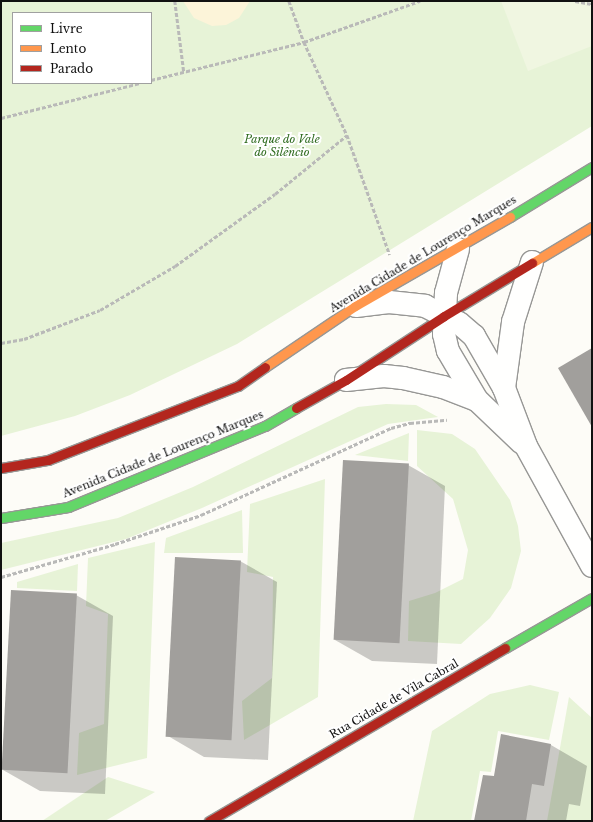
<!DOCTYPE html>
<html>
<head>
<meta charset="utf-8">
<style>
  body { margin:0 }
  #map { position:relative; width:593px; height:822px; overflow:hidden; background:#fdfcf7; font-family:"Libre Baskerville",serif }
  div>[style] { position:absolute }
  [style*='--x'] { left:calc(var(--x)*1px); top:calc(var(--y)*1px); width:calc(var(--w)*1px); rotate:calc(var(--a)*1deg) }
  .green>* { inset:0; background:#e7f3d7 }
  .sand>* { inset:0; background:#fcf4d9 }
  .pitch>* { inset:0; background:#f0f6e1 }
  .shadow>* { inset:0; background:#0003 }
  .building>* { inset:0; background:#a19f9c; transform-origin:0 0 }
  .path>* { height:2.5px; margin-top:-1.25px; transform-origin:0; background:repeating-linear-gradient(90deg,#b9b9b8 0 4px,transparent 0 6px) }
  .roads { filter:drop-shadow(1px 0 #979795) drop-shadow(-1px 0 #979795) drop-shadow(0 1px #979795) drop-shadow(0 -1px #979795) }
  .street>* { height:22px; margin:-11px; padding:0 11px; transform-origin:11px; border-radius:11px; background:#fffffe }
  .fast>* { height:9px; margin:-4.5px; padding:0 4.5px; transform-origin:4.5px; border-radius:4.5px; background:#63d668 }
  .slow>* { height:9px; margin:-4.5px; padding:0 4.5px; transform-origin:4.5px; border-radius:4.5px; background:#ff974d }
  .jam>* { height:9px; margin:-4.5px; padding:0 4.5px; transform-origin:4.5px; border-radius:4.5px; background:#b3261e }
  span { translate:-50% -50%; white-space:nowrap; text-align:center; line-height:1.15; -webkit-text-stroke:4px #fff; paint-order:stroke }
  .park-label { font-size:11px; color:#2f6b1f; font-style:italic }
  .street-label { font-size:11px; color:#111 }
  .frame { position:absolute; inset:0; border:2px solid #111; pointer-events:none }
  .legend { position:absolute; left:12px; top:12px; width:140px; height:72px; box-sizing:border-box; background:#fff; border:1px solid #a0a0a0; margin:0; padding:5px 7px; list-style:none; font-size:12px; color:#111 }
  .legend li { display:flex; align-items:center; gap:8px; height:20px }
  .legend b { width:20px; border:1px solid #a0a0a0 }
</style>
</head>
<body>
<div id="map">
  <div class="green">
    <div style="clip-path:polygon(evenodd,1px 1px,592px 1px,592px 126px,237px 344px,130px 395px,75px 416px,1px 436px,1px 1px,13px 13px,151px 13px,151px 83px,13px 83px,13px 13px)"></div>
    <div style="clip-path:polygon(386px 404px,416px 405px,438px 417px,388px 424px,202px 508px,126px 539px,1px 570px,1px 543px,118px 518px,193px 487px,358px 407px)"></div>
    <div style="clip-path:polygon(417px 430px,452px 434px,475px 449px,510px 500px,518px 526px,521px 551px,511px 588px,490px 618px,461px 644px,408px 641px,409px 601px,435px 593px,463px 579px,468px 550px,453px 499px,417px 466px)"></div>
    <div style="clip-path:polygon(409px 433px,408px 461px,355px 455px)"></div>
    <div style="clip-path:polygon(325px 479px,318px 697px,244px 740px,242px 701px,272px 678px,273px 577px,247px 572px,250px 504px)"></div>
    <div style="clip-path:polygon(242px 510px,243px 553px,164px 553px,166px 538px)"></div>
    <div style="clip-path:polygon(155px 542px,147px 758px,77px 775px,79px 733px,104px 724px,108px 614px,86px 606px,88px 558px)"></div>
    <div style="clip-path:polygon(78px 564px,77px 591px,17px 588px,17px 582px)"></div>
    <div style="clip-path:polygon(530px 685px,559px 692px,549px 740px,498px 731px,491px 772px,480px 771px,471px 821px,413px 821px,432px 731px,490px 694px)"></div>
    <div style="clip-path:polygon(569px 697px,592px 718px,592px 821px,547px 821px)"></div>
    <div style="clip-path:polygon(108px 777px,155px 792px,105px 821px,42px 821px)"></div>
  </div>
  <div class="sand">
    <div style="clip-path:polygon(183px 1px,250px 1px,239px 18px,226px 25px,212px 26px,194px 18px)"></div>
  </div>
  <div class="pitch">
    <div style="clip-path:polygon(501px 1px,592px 1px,592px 46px,528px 71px)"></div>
  </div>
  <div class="shadow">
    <div style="clip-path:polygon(408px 465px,445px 486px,437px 664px,372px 661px,335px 640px)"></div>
    <div style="clip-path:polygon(240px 561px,277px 582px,268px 760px,204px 757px,168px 736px)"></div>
    <div style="clip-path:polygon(76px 595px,113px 616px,105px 794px,40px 791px,3px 770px)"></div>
    <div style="clip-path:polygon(502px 736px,551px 745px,587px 766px,580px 806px,569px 804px,566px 821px,475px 821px,494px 778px)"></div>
  </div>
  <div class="building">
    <div style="clip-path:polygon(592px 348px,592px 427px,558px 368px)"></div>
    <div style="left:343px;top:460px;width:66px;height:180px;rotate:3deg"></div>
    <div style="left:175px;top:557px;width:66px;height:180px;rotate:3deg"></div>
    <div style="left:11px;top:590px;width:66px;height:180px;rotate:3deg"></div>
    <div style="clip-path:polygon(501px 734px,551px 744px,544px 786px,532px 784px,526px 821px,474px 821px,483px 775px,494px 776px)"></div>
  </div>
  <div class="path">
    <div style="--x:175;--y:1;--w:72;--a:82.8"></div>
    <div style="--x:289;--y:1;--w:44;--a:69.9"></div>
    <div style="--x:304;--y:42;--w:102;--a:65.2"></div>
    <div style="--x:347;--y:135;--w:127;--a:70.3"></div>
    <div style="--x:575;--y:1;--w:17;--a:10"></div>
    <div style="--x:151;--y:80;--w:158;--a:-13.9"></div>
    <div style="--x:304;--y:42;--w:123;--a:-19.5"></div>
    <div style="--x:1;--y:118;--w:143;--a:-14.1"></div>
    <div style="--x:1;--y:343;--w:23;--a:-10"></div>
    <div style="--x:24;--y:339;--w:81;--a:-20.9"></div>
    <div style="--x:100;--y:310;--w:87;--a:-30.4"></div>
    <div style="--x:175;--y:266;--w:123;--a:-35.8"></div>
    <div style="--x:275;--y:194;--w:93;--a:-39.3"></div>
    <div style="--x:1;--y:577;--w:119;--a:-16.1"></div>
    <div style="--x:115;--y:544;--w:91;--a:-18.6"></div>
    <div style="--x:201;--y:515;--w:209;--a:-24.6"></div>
    <div style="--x:391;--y:428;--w:20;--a:-15"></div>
    <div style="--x:410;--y:423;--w:37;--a:-5"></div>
  </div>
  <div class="roads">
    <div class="street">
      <div style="--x:458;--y:249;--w:46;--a:105.3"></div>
      <div style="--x:446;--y:293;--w:41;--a:92.8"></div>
      <div style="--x:444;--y:334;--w:17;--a:77"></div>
      <div style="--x:448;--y:351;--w:57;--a:59.4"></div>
      <div style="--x:477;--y:400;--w:62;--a:43.7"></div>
      <div style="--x:356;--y:306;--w:33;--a:-7"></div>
      <div style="--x:389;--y:302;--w:36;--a:6"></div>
      <div style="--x:425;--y:306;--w:38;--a:27"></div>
      <div style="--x:459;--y:323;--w:20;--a:41"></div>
      <div style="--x:474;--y:336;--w:60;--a:60"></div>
      <div style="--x:504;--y:388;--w:62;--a:69.2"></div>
      <div style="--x:526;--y:446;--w:137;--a:61.2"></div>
      <div style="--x:346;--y:380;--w:38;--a:-6"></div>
      <div style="--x:384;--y:376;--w:19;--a:6"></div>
      <div style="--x:403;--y:378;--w:41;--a:12.7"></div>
      <div style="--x:443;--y:387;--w:36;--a:21"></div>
      <div style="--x:504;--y:388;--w:67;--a:-82.2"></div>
      <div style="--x:513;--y:322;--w:63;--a:-72.4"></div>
    </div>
    <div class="fast">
      <div style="--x:510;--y:217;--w:96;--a:-31.4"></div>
      <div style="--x:1;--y:518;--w:68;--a:-9.3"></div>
      <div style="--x:68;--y:507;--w:213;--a:-22.4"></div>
      <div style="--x:265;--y:426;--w:36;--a:-30"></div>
      <div style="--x:505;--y:648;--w:100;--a:-29.9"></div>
    </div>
    <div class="slow">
      <div style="--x:532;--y:263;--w:70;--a:-31"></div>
      <div style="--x:265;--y:367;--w:109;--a:-34.1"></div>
      <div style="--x:355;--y:306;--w:179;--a:-29.9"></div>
    </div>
    <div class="jam">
      <div style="--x:296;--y:408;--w:57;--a:-29.2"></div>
      <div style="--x:346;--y:380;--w:117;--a:-33.1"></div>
      <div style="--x:444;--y:316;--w:103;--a:-31.1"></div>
      <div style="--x:1;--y:468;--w:48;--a:-9.7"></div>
      <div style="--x:48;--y:460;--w:204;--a:-21.3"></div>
      <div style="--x:238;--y:386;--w:33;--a:-35"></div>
      <div style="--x:209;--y:821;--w:343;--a:-30.3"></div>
    </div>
  </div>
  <div class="park-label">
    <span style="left:282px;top:146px">Parque do Vale<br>do Silêncio</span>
  </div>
  <div class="street-label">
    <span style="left:423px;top:254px;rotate:-31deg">Avenida Cidade de Lourenço Marques</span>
    <span style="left:163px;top:454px;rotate:-22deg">Avenida Cidade de Lourenço Marques</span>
    <span style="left:394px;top:699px;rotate:-30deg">Rua Cidade de Vila Cabral</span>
  </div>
  <div class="frame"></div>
  <ul class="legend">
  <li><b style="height:5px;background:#63d668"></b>Livre</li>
  <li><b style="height:5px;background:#ff974d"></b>Lento</li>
  <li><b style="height:5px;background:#b3261e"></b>Parado</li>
  </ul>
</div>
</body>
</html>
